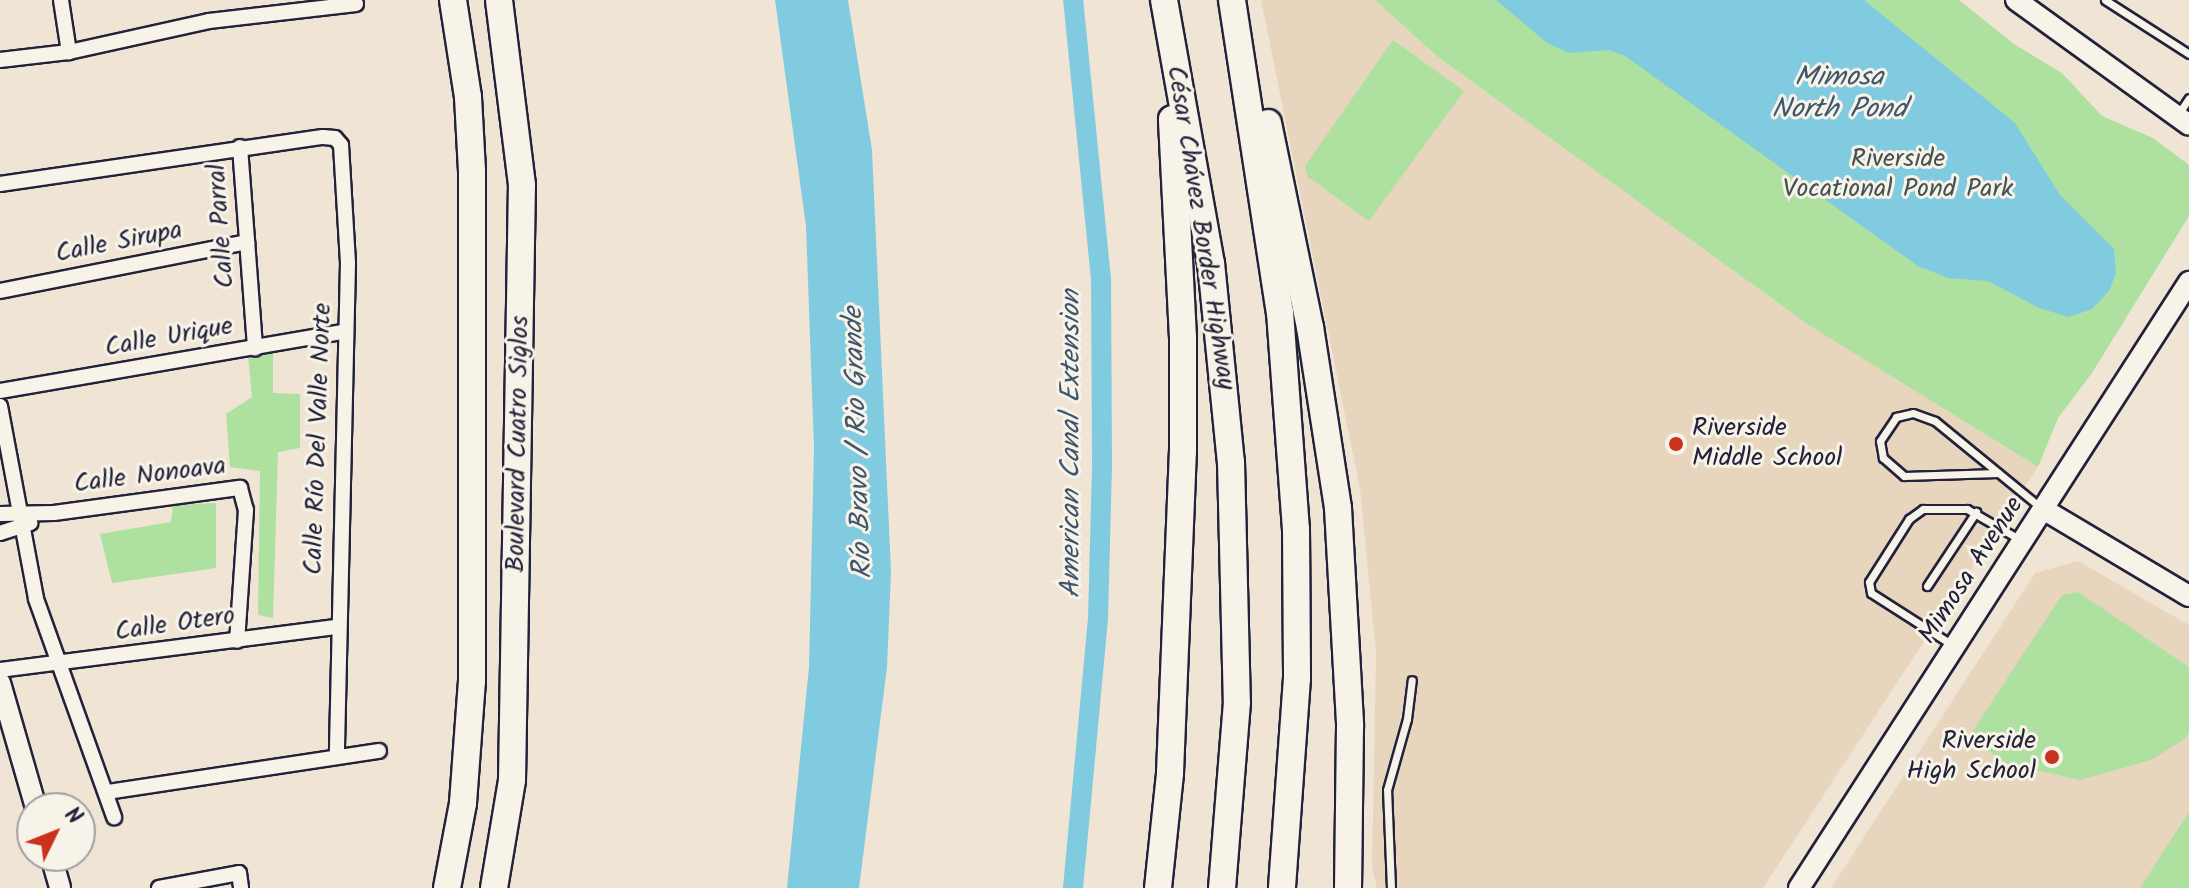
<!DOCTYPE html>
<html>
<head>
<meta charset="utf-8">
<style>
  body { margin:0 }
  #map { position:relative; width:2189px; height:888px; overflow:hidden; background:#f0e5d4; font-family:Kalam,sans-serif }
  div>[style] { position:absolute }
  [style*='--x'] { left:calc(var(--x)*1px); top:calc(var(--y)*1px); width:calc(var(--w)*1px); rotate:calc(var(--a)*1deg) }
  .built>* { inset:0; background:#e8d5bd }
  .green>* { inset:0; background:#aee0a0 }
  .water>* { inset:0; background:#81cbe1 }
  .canal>* { height:20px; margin:-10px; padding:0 10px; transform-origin:10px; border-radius:10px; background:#81cbe1 }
  .roads { filter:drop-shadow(2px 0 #22223b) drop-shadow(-2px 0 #22223b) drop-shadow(0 2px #22223b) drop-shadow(0 -2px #22223b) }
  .lane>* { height:7px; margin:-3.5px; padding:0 3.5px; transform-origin:3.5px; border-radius:3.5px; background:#f7f3e8 }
  .street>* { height:14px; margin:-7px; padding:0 7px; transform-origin:7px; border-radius:7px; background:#f7f3e8 }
  .secondary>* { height:20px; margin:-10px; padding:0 10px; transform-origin:10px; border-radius:10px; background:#f7f3e8 }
  .highway>* { height:26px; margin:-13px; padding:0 13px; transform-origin:13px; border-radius:13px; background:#f7f3e8 }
  .dots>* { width:22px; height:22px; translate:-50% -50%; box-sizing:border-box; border:4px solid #f7f3e8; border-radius:50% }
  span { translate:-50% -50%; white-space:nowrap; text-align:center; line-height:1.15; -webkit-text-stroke:6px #f7f3e8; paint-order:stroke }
  .park-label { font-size:26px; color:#455254 }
  .street-label { font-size:26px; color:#22223b }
  .poi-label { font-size:26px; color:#22223b }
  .left { translate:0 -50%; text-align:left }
  .right { translate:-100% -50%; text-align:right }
  .water-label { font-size:28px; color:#3e556d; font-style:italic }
  .north { position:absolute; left:16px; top:792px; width:80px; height:80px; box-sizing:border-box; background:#f7f3e8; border:2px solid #a29fa3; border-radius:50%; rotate:47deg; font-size:22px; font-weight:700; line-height:32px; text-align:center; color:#22223b }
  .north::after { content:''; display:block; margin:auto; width:28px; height:36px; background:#c8321e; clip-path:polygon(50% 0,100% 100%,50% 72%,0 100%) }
</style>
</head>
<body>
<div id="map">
  <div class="built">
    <div style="clip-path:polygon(1261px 0,1375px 0,1438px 57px,1810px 326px,2038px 467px,1763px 888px,1377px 888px,1372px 867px,1376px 653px,1360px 489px)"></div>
    <div style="clip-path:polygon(2078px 561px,2189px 625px,2189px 888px,1831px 888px,2035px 573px)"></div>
  </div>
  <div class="green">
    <div style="clip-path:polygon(1375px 0,1959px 0,2014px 44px,2062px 73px,2102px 116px,2153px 138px,2189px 165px,2189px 216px,2092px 373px,2058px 418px,2038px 467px,1810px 326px,1438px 57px)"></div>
    <div style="clip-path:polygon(1393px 40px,1464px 91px,1369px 221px,1308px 177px,1305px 166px)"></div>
    <div style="clip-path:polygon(273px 351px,273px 393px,300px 394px,300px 448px,278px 452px,273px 618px,258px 615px,260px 471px,230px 467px,226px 414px,252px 397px,248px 356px)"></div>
    <div style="clip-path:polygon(216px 503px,216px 568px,112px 583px,100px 534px,171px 522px,173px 505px)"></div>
    <div style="clip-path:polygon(2078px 592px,2189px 667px,2189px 733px,2183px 740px,2151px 760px,2080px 780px,2008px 764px,1968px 738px,2062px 595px)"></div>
    <div style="clip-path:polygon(2189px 812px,2189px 888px,2140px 888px)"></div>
  </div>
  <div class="water">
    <div style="clip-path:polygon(775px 0,848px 0,872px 150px,891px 572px,887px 667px,859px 888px,787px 888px,809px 667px,814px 448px,806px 226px)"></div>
    <div style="clip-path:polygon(1496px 0,1864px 0,2015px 123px,2060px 195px,2114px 249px,2116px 273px,2109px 291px,2092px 309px,2069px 317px,2039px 308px,1988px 281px,1948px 278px,1918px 266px,1625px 56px,1609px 50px,1569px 53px,1547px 43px)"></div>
  </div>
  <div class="canal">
    <div style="--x:1073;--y:888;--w:270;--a:-84.7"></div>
    <div style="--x:1098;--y:619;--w:157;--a:-88.5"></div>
    <div style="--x:1102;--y:462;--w:183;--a:-90.3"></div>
    <div style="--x:1101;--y:279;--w:280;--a:-95.7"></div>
  </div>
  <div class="roads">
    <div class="lane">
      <div style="--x:2105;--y:0;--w:100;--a:32.7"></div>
      <div style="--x:2179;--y:113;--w:18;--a:-56"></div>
      <div style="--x:1998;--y:473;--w:94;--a:178.2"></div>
      <div style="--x:1904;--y:476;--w:28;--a:-139"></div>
      <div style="--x:1883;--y:458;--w:17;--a:-100"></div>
      <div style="--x:1880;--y:441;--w:29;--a:-56"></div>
      <div style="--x:1896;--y:417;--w:17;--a:-13"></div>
      <div style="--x:1913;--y:413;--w:23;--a:20"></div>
      <div style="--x:1935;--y:421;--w:136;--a:39.3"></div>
      <div style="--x:1927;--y:586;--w:89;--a:-56.5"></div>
      <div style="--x:1954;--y:646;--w:98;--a:-147.4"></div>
      <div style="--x:1871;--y:593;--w:11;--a:-100"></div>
      <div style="--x:1869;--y:582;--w:75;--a:-57.6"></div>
      <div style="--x:1909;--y:519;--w:17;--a:-36"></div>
      <div style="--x:1923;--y:509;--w:44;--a:0"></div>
      <div style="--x:1967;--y:509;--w:60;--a:30"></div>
      <div style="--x:1391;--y:888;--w:98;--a:-92.3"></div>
      <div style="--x:1387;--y:790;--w:74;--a:-74.3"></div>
      <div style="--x:1407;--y:719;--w:39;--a:-83"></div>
    </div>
    <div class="street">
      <div style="--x:61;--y:0;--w:53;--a:81.3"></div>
      <div style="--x:0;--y:60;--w:69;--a:-6.6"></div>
      <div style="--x:69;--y:52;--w:143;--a:-12.5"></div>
      <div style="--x:209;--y:21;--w:148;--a:-6.6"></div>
      <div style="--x:240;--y:147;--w:202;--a:85.7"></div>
      <div style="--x:0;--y:184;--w:326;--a:-8.3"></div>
      <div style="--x:323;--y:137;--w:12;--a:5"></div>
      <div style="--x:335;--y:138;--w:9;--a:49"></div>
      <div style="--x:341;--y:145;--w:118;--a:86.6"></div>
      <div style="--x:348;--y:263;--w:493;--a:91.3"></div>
      <div style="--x:0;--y:291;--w:252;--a:-11.2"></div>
      <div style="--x:0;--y:391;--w:351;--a:-9.8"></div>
      <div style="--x:0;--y:406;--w:196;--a:79.4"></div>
      <div style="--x:36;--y:599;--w:232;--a:70.3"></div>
      <div style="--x:0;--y:514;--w:54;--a:-1.1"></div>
      <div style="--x:54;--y:513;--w:188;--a:-7.7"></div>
      <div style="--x:240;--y:488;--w:23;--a:75"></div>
      <div style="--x:246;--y:510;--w:131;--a:93.9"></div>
      <div style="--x:0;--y:533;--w:32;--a:-18"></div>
      <div style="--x:0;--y:670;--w:341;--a:-7.3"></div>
      <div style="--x:107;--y:792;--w:275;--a:-8.6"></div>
      <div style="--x:159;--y:888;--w:81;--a:-10.6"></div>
      <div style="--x:239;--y:873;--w:15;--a:82"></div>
    </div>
    <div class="secondary">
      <div style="--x:2016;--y:0;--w:213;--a:35.8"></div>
      <div style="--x:2043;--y:509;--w:170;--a:30.8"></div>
      <div style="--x:0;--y:683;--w:130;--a:73.9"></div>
      <div style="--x:51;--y:856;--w:33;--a:74"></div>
      <div style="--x:1799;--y:888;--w:721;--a:-57.24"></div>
    </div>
    <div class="highway">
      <div style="--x:1164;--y:0;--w:267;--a:79.9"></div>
      <div style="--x:1211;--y:263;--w:200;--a:84.3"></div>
      <div style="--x:1231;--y:462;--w:240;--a:88.6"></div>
      <div style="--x:1237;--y:702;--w:187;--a:94.6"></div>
      <div style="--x:1232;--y:0;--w:316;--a:81.3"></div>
      <div style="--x:1280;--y:312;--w:218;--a:85.8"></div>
      <div style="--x:1296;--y:529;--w:149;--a:89.6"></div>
      <div style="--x:1297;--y:678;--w:211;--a:94.1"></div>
      <div style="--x:1268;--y:123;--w:208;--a:78.4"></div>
      <div style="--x:1310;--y:327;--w:183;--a:81.2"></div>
      <div style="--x:1338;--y:508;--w:218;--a:86.8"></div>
      <div style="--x:1350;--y:726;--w:162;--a:90.7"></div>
      <div style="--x:447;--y:888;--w:86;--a:-79.3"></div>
      <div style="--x:463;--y:803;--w:122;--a:-85.8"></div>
      <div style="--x:472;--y:681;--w:510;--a:-90"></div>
      <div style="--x:472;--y:171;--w:74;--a:-93.1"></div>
      <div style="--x:468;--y:97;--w:98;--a:-98.8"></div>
      <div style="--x:494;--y:888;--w:109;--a:-80.5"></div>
      <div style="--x:512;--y:780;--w:595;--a:-89.04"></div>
      <div style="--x:522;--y:185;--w:186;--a:-97.1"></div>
      <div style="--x:1158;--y:888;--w:116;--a:-84"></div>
      <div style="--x:1170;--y:773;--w:322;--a:-87.7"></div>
      <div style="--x:1183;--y:451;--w:113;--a:-90"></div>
      <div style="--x:1183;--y:338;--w:219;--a:-92.9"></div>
    </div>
  </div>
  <div class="dots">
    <div style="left:1676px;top:444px;background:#c8321e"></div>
    <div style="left:2052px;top:757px;background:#c8321e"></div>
  </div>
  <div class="park-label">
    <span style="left:1898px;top:175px">Riverside<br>Vocational Pond Park</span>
  </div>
  <div class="street-label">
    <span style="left:222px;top:226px;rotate:-94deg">Calle Parral</span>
    <span style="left:1200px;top:228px;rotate:81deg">César Chávez Border Highway</span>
    <span style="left:119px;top:243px;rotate:-11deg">Calle Sirupa</span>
    <span style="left:169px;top:338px;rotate:-10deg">Calle Urique</span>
    <span style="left:319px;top:439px;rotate:-88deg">Calle Río Del Valle Norte</span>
    <span style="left:519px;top:444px;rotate:-89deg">Boulevard Cuatro Siglos</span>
    <span style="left:150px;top:476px;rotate:-7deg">Calle Nonoava</span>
    <span style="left:1972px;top:571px;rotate:-57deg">Mimosa Avenue</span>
    <span style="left:175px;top:625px;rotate:-8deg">Calle Otero</span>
  </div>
  <div class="poi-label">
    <span class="left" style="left:1692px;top:444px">Riverside<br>Middle School</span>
    <span class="right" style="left:2036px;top:757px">Riverside<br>High School</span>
  </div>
  <div class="water-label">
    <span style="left:1839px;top:94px">Mimosa<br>North Pond</span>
    <span style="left:859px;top:443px;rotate:-92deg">Río Bravo / Rio Grande</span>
    <span style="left:1072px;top:444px;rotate:-90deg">American Canal Extension</span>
  </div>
  <div class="north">N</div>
</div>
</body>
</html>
